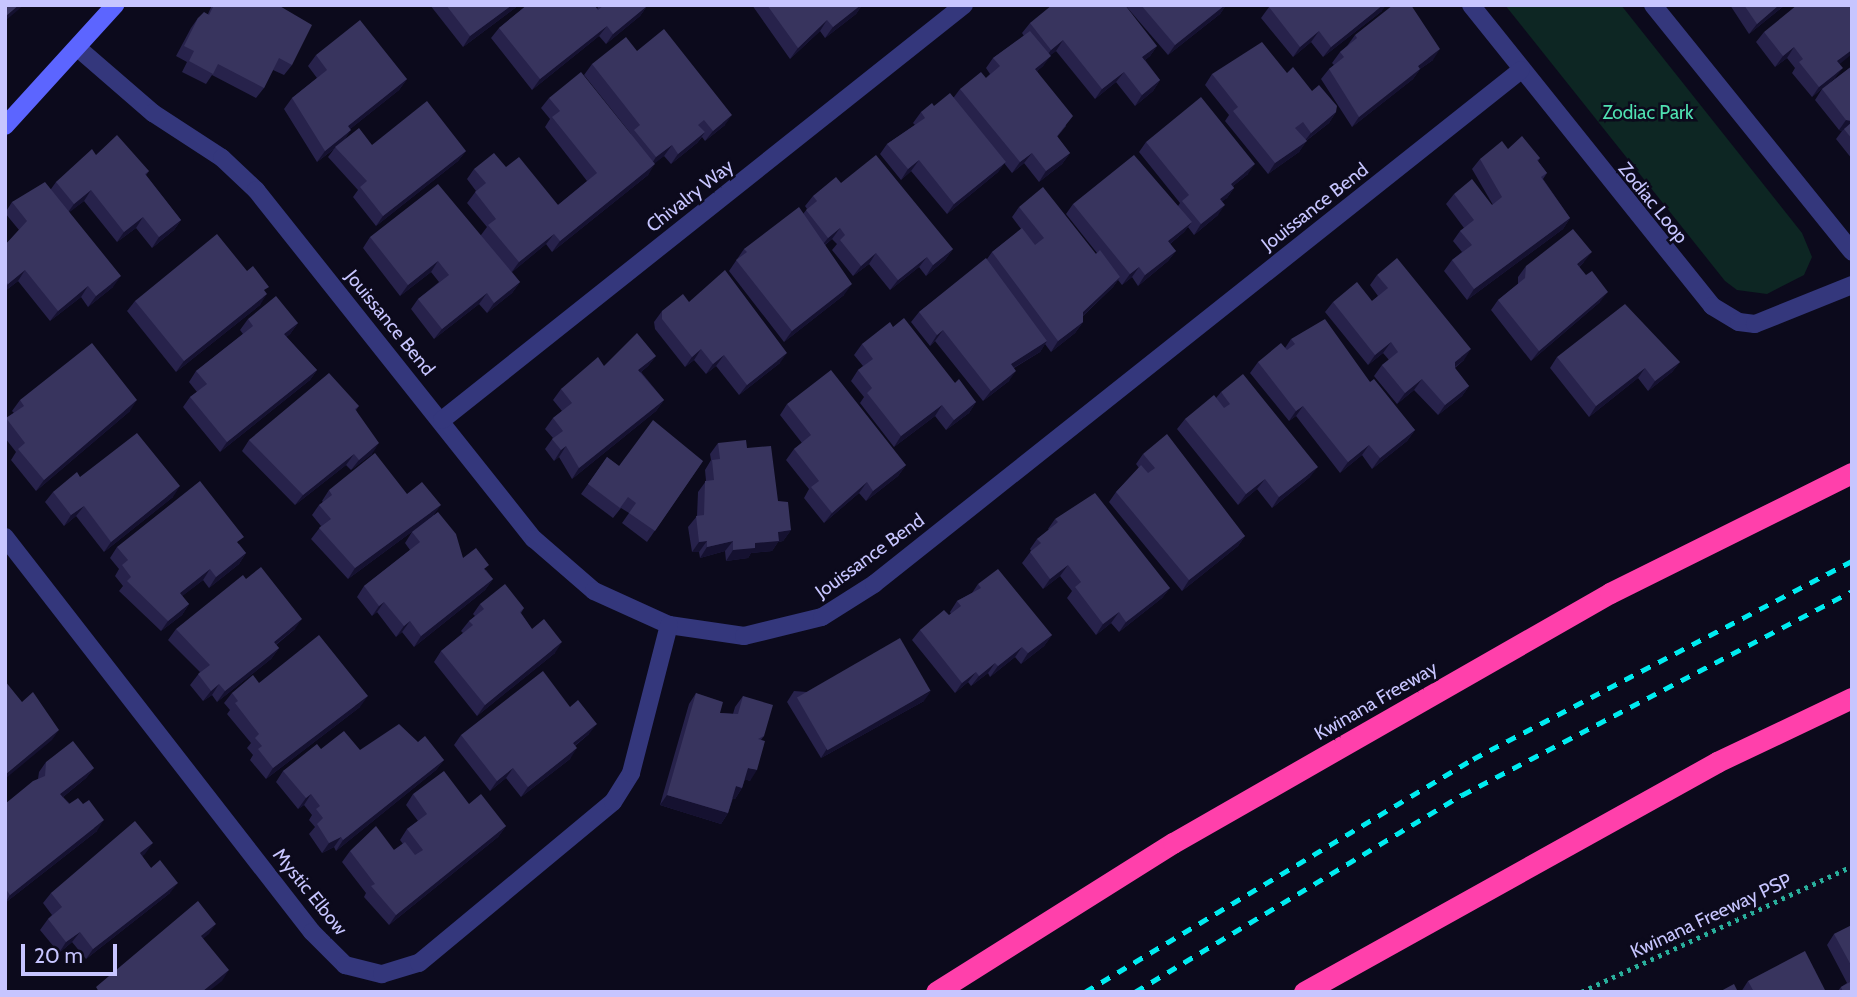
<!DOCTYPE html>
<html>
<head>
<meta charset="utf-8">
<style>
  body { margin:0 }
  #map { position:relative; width:1857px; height:997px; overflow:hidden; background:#0c0a1c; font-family:Cabin,sans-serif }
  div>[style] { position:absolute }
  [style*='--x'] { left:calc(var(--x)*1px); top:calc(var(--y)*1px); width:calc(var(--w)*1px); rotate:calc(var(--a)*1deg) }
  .green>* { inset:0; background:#0d2623 }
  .path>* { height:4.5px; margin-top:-2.25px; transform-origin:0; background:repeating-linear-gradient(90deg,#29af9c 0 3.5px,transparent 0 8.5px) }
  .street>* { height:18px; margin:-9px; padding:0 9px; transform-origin:9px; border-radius:9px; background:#34377c }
  .secondary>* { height:18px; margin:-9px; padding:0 9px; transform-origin:9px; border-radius:9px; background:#5c65ff }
  .highway>* { height:21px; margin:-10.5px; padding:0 10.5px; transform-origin:10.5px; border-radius:10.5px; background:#ff40ab }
  .rail>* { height:5px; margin-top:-2.5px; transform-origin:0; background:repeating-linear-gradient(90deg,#00ecf0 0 10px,transparent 0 19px) }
  .wall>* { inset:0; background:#27224b }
  .shaded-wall>* { inset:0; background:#151130 }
  .building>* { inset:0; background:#38345e; transform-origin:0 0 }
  span { translate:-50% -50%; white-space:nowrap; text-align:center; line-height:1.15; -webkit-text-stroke:5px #0c0a1c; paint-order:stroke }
  .park-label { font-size:19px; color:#4fe1b1 }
  .street-label { font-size:19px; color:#c7c5ff }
  .frame { position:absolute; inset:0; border:7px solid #c7c5ff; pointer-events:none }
  .scale { position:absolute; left:21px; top:944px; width:96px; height:32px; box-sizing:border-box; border:4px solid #c7c5ff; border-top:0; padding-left:9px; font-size:21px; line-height:24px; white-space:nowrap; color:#c7c5ff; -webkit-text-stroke:5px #0c0a1c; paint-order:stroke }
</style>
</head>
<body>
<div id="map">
  <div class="green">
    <div style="clip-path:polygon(1505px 5px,1621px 5px,1802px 233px,1812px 257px,1804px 275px,1767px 294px,1737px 290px,1725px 281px)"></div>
  </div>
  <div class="path">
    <div style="--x:1581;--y:992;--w:299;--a:-24.9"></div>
  </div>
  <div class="street">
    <div style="--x:1471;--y:5;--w:386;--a:51.3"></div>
    <div style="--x:1712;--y:306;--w:31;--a:31"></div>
    <div style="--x:1739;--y:322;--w:16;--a:7"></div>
    <div style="--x:1755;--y:324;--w:105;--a:-21.9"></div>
    <div style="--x:1653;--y:5;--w:317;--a:51.1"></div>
    <div style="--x:79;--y:49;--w:98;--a:40.9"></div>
    <div style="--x:153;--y:113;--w:82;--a:33.1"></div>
    <div style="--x:222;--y:158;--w:47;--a:43.3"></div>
    <div style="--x:256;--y:190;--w:446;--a:51.5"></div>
    <div style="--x:534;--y:539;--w:79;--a:40.9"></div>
    <div style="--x:594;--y:591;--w:82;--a:24.4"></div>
    <div style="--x:669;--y:625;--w:76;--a:8.3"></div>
    <div style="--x:744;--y:636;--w:80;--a:-13.7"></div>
    <div style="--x:822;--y:617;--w:62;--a:-32.4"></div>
    <div style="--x:874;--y:584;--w:826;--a:-38.46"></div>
    <div style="--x:442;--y:420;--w:667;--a:-38.49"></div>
    <div style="--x:5;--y:537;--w:500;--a:52.15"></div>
    <div style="--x:312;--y:932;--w:47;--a:45"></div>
    <div style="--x:345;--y:965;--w:38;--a:14"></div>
    <div style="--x:382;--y:974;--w:39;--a:-17"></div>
    <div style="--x:419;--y:963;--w:252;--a:-39.7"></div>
    <div style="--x:613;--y:802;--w:34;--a:-58"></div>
    <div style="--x:631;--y:773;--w:153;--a:-75.6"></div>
  </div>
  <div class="secondary">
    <div style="--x:5;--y:126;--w:164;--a:-47.7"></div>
  </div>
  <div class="highway">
    <div style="--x:936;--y:992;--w:280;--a:-32.2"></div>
    <div style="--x:1173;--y:843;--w:503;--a:-29.77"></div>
    <div style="--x:1610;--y:593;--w:270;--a:-26.4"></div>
    <div style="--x:1304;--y:992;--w:473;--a:-29.1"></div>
    <div style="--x:1717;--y:762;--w:149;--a:-25.4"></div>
  </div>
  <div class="rail">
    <div style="--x:1085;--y:992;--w:453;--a:-31"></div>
    <div style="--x:1473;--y:759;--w:428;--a:-27.6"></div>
    <div style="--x:1135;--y:992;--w:382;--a:-31.1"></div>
    <div style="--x:1462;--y:795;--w:440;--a:-27.6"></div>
  </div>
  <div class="wall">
    <div style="clip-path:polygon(212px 5px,278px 5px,292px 65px,284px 75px,273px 70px,264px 88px,256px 98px,212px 75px,206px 84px,182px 72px,187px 62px,176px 56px,191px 28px,198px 18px,208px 14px)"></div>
    <div style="clip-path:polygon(430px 5px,519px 5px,463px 47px)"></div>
    <div style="clip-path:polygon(527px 5px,595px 5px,597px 9px,599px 5px,647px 6px,640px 16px,606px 44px,599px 36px,532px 90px,491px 38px,499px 28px)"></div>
    <div style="clip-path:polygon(752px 5px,862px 5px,856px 14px,825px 38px,820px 31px,790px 59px)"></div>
    <div style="clip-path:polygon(1125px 5px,1226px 5px,1220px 14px,1168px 55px)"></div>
    <div style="clip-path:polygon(1730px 5px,1785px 5px,1749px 34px)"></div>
    <div style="clip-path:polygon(1070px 7px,1157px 46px,1150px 56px,1145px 60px,1160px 80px,1153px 91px,1135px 106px,1116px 82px,1095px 99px,1056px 51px,1050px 55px,1043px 66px,1037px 71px,1066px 126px,1057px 137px,1070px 153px,1062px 164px,1039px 182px,1024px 163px,1012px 173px,1004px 163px,998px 172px,947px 214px,911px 171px,901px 180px,880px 154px,887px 144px,915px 125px,913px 123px,921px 112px,954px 97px,960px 89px,986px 78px,990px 74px,986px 68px,993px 58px,1024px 36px,1022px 33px,1030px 23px)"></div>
    <div style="clip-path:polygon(1269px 7px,1382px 11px,1323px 57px,1311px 42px,1293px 57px,1261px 18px)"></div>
    <div style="clip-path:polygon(1764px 32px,1840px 64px,1835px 78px,1812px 97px,1792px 73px,1795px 68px,1787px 58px,1775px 67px,1756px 42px)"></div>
    <div style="clip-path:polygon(1355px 35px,1433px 60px,1420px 69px,1413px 79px,1352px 127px,1321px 79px,1329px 69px,1334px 65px,1332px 63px,1340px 52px,1347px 46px)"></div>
    <div style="clip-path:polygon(637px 51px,725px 125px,705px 141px,702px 137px,697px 143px,671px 164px,664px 156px,654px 163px,648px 175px,552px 252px,546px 244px,512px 272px,520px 282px,512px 293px,487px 313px,479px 304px,434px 339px,411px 309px,418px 299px,439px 282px,431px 272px,400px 296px,363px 248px,370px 237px,481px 235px,487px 227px,467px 203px,476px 191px,467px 179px,474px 169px,506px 167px,558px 205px,587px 181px,545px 127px,550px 119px,541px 108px,549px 98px,631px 134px,584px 75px,592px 64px)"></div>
    <div style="clip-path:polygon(316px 55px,407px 79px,399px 90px,350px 129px,345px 139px,372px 145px,466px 151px,458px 161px,376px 226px,353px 197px,358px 190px,328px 157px,334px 149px,317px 162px,284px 109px,292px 98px,317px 78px,308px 66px)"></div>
    <div style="clip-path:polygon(1852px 66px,1852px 159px,1836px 139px,1842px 131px,1839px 130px,1815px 100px,1822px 89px)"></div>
    <div style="clip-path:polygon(1287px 73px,1336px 112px,1329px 123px,1306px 141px,1299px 152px,1268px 174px,1225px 121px,1229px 115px,1205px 85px,1212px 74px)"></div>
    <div style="clip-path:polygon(1146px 142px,1248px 174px,1233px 186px,1234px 188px,1227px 198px,1222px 201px,1218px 215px,1194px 235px,1188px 227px,1184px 232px,1170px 244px,1176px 251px,1168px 261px,1138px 286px,1132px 277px,1122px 285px,1118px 280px,1113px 287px,1083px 316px,1083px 322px,1075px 333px,1051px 352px,1045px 344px,1040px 352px,1014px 368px,1009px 381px,983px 401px,935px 341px,930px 346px,911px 322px,919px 312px,987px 259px,992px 252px,1021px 229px,1012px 217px,1019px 207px,1096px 254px,1097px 253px,1066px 214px,1073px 204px,1178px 206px,1180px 203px,1139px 152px)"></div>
    <div style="clip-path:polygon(1508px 149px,1540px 158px,1538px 161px,1547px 173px,1543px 179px,1570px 218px,1563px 229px,1467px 300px,1444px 271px,1452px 260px,1462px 252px,1453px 241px,1460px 231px,1464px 228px,1446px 204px,1454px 194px,1493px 205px,1472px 169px,1480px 159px)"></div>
    <div style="clip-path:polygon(96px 155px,149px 171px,146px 175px,181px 220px,174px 230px,152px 248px,136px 228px,117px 242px,84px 201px,69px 212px,113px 287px,88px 307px,81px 297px,50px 321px,18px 281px,5px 291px,5px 245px,19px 230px,5px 213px,12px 202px,51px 189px,56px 182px)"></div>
    <div style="clip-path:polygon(841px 183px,953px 249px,945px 260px,926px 276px,919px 267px,890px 290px,869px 264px,853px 276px,832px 250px,837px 244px,832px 239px,825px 245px,844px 295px,784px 342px,729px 271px,744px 249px,803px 214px,807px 209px,805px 206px,813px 196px)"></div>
    <div style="clip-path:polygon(1584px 262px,1579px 267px,1600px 302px,1531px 361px,1491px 310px,1498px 300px,1518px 284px,1518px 277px,1526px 266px)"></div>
    <div style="clip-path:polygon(247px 271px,265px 292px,260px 305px,176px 372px,127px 311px,135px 301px)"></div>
    <div style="clip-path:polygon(1377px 275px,1464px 360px,1455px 368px,1469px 386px,1462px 396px,1438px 415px,1414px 390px,1397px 404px,1374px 376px,1382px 365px,1389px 360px,1383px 353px,1368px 365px,1325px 312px,1333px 302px,1372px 301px,1378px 296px,1370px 285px)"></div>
    <div style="clip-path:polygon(689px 302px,780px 363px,739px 395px,716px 366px,706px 374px,694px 360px,685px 367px,655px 329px,654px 322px,662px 311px)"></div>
    <div style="clip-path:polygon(248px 319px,298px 323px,290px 334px,286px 337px,317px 370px,310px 380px,220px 452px,183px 407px,190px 397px,197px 392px,189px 382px,196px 371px,243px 334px,240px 330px)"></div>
    <div style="clip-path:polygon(893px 327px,976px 402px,969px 413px,946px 430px,935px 416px,894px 447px,860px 403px,864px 397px,851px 381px,858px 370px,863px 366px,854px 355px,862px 344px)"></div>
    <div style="clip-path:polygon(1291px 339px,1370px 382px,1415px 430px,1407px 441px,1372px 469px,1362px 455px,1340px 473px,1296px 416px,1289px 421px,1250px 373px,1258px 362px,1285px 348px)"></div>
    <div style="clip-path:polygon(656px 356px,648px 366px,641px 372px,664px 400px,656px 411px,572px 479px,559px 457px,554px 461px,545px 449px,553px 438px,545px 429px,553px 418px,562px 411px,553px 400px,561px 389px,604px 366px)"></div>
    <div style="clip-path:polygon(1557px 357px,1680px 362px,1672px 372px,1648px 391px,1638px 378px,1589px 417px,1550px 368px)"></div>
    <div style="clip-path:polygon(1221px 392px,1310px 477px,1272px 508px,1257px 489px,1238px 505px,1177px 429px,1185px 419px,1216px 398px)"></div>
    <div style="clip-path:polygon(20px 400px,130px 411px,36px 491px,11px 460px,16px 452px,5px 438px,5px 419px,14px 413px,12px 411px)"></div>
    <div style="clip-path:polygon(787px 404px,906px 465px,898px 476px,866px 501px,859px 493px,824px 523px,804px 498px,809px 489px,786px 460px,794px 449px,802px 443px,780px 415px)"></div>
    <div style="clip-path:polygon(359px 406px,356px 410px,372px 454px,351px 470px,346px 465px,295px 505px,242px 451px,249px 440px)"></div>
    <div style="clip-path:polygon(718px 443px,747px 448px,778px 501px,791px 530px,783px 541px,778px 542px,772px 551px,751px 553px,748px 558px,726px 561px,725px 551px,700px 558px,699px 552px,692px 552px,688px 527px,697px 516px,698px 492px,706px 481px,705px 470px,711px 460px,710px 454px)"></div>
    <div style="clip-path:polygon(1143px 454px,1245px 536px,1238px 546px,1182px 591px,1109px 502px,1116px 492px,1139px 468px,1136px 464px)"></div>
    <div style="clip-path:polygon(607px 457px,619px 466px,703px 461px,647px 542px,622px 523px,629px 513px,621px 508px,613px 518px,581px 494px)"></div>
    <div style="clip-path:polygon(80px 477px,173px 497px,104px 552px,76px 516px,64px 526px,45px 502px,53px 492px)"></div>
    <div style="clip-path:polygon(329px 490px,407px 494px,434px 515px,463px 558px,486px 570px,493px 579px,485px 590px,414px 647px,402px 632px,396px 637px,377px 612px,372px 616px,357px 597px,364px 586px,410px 550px,405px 543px,412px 532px,429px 519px,348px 579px,311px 539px,321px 526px,312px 515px,319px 505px,323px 502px,322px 501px)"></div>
    <div style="clip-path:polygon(1055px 519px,1170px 588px,1162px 598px,1119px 632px,1111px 623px,1096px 635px,1067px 598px,1072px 591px,1060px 576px,1043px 589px,1022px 563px,1031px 551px,1030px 549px,1037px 539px,1049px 530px,1048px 529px)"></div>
    <div style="clip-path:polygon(239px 544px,246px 553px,239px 564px,209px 588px,203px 580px,182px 596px,189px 604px,182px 615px,161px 631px,119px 591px,123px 586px,115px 576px,119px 569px,110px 558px,117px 547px)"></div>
    <div style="clip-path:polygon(978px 584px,1052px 635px,1044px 646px,1021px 664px,1015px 657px,990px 677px,988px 673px,971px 686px,968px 682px,955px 693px,912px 640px,920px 630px,951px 614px,950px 612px,957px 601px,972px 593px)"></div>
    <div style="clip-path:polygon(480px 604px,524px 608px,521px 613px,532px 629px,555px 653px,477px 716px,434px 662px,441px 651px,463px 633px,461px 631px,469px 621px,475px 616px,473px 614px)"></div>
    <div style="clip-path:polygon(176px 629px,295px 629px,276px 645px,279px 648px,271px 659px,217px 702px,212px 695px,203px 701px,190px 685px,200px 672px,168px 640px)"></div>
    <div style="clip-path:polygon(259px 683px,360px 707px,266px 779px,250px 760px,253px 755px,247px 748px,251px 743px,227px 714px,230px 710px,224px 703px,232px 693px)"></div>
    <div style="clip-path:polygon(794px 691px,924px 701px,821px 758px,787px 702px)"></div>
    <div style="clip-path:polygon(696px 693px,720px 713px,733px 714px,735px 707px,743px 696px,764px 736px,761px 740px,750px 781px,745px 779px,742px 788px,735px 799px,733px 798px,728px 813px,721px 824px,660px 805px,689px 704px)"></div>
    <div style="clip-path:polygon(570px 707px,589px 734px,575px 746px,570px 759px,521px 797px,506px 778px,490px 791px,454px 745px,461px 735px)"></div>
    <div style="clip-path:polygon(418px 742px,444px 760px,436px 770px,336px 851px,334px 847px,322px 853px,309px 834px,315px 827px,309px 820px,312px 815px,304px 805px,298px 809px,276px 782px,283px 771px,321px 749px,360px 750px)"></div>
    <div style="clip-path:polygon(46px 762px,94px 768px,86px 778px,63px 797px,97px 831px,5px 903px,5px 804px,38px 779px,39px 772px)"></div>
    <div style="clip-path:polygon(413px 794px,469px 804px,506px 826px,498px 837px,389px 925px,364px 897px,366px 893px,342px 862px,350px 851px,394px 850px,403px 844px,400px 840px,407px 829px,418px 821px,406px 805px)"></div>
    <div style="clip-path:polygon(145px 854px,142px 856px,170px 893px,86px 959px,72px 942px,59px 953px,40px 930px,48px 919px,52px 915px,43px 903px,51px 893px)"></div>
    <div style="clip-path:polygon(1852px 925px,1852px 992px,1837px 992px,1841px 987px,1847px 983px,1827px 945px,1834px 934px)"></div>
    <div style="clip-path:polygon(1748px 981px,1826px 992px,1741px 992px)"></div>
  </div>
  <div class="shaded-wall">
    <div style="clip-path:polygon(19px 5px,24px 5px,5px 21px,5px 17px)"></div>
    <div style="clip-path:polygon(512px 5px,519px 5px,463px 47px,470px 36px)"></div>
    <div style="clip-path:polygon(860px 5px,862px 5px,856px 14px,825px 38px,833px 27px)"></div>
    <div style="clip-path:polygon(1225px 5px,1226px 5px,1220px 14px,1168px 55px,1175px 45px)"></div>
    <div style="clip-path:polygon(1383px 5px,1386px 5px,1382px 11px,1323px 57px,1331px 47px)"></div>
    <div style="clip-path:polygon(1779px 5px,1785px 5px,1749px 34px,1757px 24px)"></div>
    <div style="clip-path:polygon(647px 6px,640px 16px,606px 44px,613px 34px)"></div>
    <div style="clip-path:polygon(827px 20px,820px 31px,790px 59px,798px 48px)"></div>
    <div style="clip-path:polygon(607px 26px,599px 36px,532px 90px,540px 79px)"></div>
    <div style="clip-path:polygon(1319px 31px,1311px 42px,1293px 57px,1300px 47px)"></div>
    <div style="clip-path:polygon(1063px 40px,1056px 51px,1043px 61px,1051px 50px)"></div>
    <div style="clip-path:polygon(1157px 46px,1150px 56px,1135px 68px,1142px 57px)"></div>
    <div style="clip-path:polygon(1794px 47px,1787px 58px,1775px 67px,1783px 56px)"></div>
    <div style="clip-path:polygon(1440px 49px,1433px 60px,1420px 69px,1413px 79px,1352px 127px,1359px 117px,1418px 66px)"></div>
    <div style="clip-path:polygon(1852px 50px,1852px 54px,1830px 72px,1837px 61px)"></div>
    <div style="clip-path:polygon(1051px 56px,1043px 66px,1028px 79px,1035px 69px)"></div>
    <div style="clip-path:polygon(1843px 68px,1835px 78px,1812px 97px,1819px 87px)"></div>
    <div style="clip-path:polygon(1124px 72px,1116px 82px,1095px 99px,1102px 89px)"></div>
    <div style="clip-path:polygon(407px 79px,399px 90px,340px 137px,348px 126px)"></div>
    <div style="clip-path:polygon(1160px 80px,1153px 91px,1135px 106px,1142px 95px)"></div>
    <div style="clip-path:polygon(1336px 112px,1329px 123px,1303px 143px,1311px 133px)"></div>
    <div style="clip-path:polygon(732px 115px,725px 125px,705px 141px,713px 131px)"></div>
    <div style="clip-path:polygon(1846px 120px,1852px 121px,1852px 123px,1842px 131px,1839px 130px)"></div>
    <div style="clip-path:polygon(351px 130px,344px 141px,317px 162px,325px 151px)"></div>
    <div style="clip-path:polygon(705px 132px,697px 143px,671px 164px,678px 154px)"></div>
    <div style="clip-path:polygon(1307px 141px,1299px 152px,1268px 174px,1275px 163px)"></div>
    <div style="clip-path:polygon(672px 145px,664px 156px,649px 168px,656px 157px)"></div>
    <div style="clip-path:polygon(466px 151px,458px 161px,376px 226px,383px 216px)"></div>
    <div style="clip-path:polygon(1032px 153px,1024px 163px,1012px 173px,1020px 162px)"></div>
    <div style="clip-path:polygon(1070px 153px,1062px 164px,1039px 182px,1046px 171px)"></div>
    <div style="clip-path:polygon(919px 160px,911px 171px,901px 180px,908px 169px)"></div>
    <div style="clip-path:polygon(1006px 162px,998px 172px,947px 214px,954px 204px)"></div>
    <div style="clip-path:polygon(655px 164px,648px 175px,552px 252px,560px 241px)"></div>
    <div style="clip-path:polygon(1255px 164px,1248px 174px,1223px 194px,1231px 184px)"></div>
    <div style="clip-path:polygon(1234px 188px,1227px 198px,1213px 209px,1220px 199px)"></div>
    <div style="clip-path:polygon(91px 190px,84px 201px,66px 215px,74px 204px)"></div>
    <div style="clip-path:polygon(1225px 205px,1218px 215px,1194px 235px,1201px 224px)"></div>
    <div style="clip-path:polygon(143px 217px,136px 228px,117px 242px,124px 232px)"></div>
    <div style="clip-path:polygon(1570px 218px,1563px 229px,1467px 300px,1474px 289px)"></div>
    <div style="clip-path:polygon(181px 220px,174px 230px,152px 248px,159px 237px)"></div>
    <div style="clip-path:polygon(1192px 222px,1184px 232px,1160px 252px,1168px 241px)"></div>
    <div style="clip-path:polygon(840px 228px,832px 239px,820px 248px,828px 238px)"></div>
    <div style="clip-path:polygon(554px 234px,546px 244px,511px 273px,519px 262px)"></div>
    <div style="clip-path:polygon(953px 249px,945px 260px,926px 276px,933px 265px)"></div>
    <div style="clip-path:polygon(1176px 251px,1168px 261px,1138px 286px,1145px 275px)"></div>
    <div style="clip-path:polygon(1592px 252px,1584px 262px,1569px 275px,1577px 264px)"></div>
    <div style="clip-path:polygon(876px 253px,869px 264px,853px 276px,861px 266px)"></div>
    <div style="clip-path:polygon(927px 257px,919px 267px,890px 290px,898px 280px)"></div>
    <div style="clip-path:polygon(438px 261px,431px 272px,400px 296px,408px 285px)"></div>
    <div style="clip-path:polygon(1139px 267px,1132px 277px,1122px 285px,1130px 274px)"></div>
    <div style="clip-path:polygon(25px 270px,18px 281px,5px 291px,5px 288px,8px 284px)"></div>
    <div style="clip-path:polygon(121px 276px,113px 287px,88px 307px,96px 296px)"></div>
    <div style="clip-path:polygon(1120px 277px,1113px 287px,1076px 322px,1083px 312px)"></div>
    <div style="clip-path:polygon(520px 282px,512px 293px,487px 313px,494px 303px)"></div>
    <div style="clip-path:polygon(852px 284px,844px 295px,784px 342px,792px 331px)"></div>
    <div style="clip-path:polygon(88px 286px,81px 297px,50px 321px,58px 311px)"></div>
    <div style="clip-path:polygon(1608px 292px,1600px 302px,1531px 361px,1539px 351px)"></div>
    <div style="clip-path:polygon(487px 293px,479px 304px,434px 339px,442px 329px)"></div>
    <div style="clip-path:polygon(267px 294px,260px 305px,176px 372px,184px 361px)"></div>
    <div style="clip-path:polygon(1083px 322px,1075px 333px,1051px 352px,1058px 341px)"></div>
    <div style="clip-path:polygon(298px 323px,290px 334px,276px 345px,284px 334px)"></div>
    <div style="clip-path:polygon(943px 330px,935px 341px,930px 346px,937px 335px)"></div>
    <div style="clip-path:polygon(1047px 341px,1040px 352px,1003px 374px,1011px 364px)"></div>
    <div style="clip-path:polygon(1391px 342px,1383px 353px,1368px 365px,1375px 355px)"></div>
    <div style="clip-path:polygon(701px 349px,694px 360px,685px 367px,692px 357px)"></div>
    <div style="clip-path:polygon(1471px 349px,1464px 360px,1448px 372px,1455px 362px)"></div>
    <div style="clip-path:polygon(787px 353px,780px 363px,739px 395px,747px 385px)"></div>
    <div style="clip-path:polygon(724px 355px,716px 366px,706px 374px,713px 364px)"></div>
    <div style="clip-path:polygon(656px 356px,648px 366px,631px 380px,638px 370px)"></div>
    <div style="clip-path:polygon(1680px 362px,1672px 372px,1648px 391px,1655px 381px)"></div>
    <div style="clip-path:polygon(1645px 368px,1638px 378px,1589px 417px,1596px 406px)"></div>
    <div style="clip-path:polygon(317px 370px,310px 380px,220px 452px,227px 442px)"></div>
    <div style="clip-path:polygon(1016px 371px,1009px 381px,983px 401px,991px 391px)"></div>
    <div style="clip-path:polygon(1422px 379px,1414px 390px,1397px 404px,1405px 393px)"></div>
    <div style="clip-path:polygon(1469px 386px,1462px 396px,1438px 415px,1445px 405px)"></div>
    <div style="clip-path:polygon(137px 400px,130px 411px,36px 491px,44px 480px)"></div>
    <div style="clip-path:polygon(664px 400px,656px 411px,572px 479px,579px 468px)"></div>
    <div style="clip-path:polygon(976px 402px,969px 413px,946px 430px,954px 420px)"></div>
    <div style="clip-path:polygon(942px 405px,935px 416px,894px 447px,901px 436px)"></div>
    <div style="clip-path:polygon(1303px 406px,1296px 416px,1289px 421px,1296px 411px)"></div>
    <div style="clip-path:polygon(1415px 430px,1407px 441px,1372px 469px,1380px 458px)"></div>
    <div style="clip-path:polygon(379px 443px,372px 454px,351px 470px,359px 460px)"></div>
    <div style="clip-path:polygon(1369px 445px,1362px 455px,1340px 473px,1348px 462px)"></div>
    <div style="clip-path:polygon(566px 446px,559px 457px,554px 461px,561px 450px)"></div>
    <div style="clip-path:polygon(354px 454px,346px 465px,295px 505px,303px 495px)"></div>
    <div style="clip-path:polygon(906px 465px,898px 476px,866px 501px,873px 491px)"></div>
    <div style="clip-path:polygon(1318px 467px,1310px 477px,1272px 508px,1279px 497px)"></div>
    <div style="clip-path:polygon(1265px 479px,1257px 489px,1238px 505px,1246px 494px)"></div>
    <div style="clip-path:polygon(867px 482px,859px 493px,824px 523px,832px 513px)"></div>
    <div style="clip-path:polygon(180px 486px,173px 497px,104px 552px,111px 542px)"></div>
    <div style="clip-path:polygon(441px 505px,433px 516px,348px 579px,355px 568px)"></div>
    <div style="clip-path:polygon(84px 506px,76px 516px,64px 526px,71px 515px)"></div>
    <div style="clip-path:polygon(791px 530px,783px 541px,778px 542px,772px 551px,751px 553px,748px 558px,726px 561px,733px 550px,755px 543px,778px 532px)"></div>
    <div style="clip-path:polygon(1245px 536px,1238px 546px,1182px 591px,1189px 580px)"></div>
    <div style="clip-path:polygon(707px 541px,699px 552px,692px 552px,699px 542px)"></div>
    <div style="clip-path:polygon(733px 541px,725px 551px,700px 558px,707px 547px)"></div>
    <div style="clip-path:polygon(246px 553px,239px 564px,209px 588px,216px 577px)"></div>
    <div style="clip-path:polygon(1068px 565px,1060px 576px,1043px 589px,1050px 579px)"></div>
    <div style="clip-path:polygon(210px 569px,203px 580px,172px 604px,180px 593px)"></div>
    <div style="clip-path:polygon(493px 579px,485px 590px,414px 647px,421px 636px)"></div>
    <div style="clip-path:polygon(1170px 588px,1162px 598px,1119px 632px,1126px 622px)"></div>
    <div style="clip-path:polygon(384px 602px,377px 612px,372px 616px,379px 606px)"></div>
    <div style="clip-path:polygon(189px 604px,182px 615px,161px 631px,168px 621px)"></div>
    <div style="clip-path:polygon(1119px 612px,1111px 623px,1096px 635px,1103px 624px)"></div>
    <div style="clip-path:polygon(302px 619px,295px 629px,266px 652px,274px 642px)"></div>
    <div style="clip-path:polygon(410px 621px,402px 632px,396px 637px,404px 626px)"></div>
    <div style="clip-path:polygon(1052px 635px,1044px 646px,1021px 664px,1028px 653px)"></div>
    <div style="clip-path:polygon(562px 642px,555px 653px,477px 716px,485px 705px)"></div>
    <div style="clip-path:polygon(1022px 647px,1015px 657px,990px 677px,998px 666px)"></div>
    <div style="clip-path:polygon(279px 648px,271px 659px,217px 702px,225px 691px)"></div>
    <div style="clip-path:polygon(995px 663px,988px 673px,971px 686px,979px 676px)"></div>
    <div style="clip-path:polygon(976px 672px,968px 682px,955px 693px,962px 683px)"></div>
    <div style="clip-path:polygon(219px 684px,212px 695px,203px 701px,211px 691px)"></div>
    <div style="clip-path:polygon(931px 691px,924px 701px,821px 758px,828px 747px)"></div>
    <div style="clip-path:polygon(368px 696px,360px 707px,266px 779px,273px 768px)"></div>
    <div style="clip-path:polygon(597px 724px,589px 734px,565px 753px,573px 743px)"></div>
    <div style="clip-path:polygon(59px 730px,52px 740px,5px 779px,5px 775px)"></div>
    <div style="clip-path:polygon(577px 748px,570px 759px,521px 797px,528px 787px)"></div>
    <div style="clip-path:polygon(444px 760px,436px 770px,336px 851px,343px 840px)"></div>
    <div style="clip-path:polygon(94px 768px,86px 778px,53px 805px,60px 794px)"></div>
    <div style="clip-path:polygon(513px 768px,506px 778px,490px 791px,497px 781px)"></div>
    <div style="clip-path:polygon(748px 768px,757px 770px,750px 781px,741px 778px)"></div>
    <div style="clip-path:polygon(736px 786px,742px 788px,735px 799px,729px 797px)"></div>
    <div style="clip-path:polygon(311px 794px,304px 805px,298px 809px,306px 798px)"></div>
    <div style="clip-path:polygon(667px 795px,728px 813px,721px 824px,660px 805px)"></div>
    <div style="clip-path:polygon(104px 820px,97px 831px,5px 903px,10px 895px)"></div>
    <div style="clip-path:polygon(506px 826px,498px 837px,389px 925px,396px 915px)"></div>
    <div style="clip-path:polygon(341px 837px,334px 847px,322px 853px,329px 843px)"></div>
    <div style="clip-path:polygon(153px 843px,145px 854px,132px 864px,140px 853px)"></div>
    <div style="clip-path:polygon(178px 883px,170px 893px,86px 959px,93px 949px)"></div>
    <div style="clip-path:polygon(216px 924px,209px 934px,194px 946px,201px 936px)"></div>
    <div style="clip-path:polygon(80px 932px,72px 942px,59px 953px,66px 942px)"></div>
    <div style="clip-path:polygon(229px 970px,222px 981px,208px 992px,202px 992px)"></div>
  </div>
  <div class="building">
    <div style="clip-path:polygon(5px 5px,19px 5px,5px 17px)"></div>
    <div style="clip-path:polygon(214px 5px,278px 5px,312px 25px,292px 65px,279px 58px,264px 88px,218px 64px,213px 74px,189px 61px,194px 51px,184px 46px,198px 18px,204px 12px,209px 15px)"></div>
    <div style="clip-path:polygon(446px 5px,512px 5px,470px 36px)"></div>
    <div style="clip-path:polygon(527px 5px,594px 5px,598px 10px,604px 5px,647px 6px,613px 34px,607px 26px,540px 79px,499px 28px)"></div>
    <div style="clip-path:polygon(767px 5px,861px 5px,833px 27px,827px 20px,798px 48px)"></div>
    <div style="clip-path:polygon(1052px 5px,1069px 5px,1070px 7px,1073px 5px,1125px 5px,1157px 46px,1142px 57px,1160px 80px,1142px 95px,1124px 72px,1102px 89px,1063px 40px,1051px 50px,1030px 23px)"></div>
    <div style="clip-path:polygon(1141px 5px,1225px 5px,1175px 45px)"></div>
    <div style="clip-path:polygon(1271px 5px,1383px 5px,1331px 47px,1319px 31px,1300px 47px,1269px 7px)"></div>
    <div style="clip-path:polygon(1393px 5px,1411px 5px,1440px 49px,1418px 66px,1420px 69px,1359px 117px,1329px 69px,1344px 57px,1340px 52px,1357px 38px,1355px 35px)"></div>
    <div style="clip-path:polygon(1744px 5px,1779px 5px,1757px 24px)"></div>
    <div style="clip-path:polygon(1797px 5px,1852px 5px,1852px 50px,1837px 61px,1843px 68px,1819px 87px,1799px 62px,1803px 59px,1794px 47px,1783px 56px,1764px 32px)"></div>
    <div style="clip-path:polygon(360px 20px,407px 79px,348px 126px,351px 130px,325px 151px,292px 98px,327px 70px,316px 55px)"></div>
    <div style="clip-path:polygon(664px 29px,732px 115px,713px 131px,704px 120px,698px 125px,705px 132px,678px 154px,672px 145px,656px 157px,634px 130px,640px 125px,592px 64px,626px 37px,637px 51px)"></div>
    <div style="clip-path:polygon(1030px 31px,1051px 56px,1035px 69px,1073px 116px,1057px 136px,1070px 153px,1046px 171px,1032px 153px,1020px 162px,960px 89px,981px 72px,986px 78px,1000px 66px,993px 58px)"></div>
    <div style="clip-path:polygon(1262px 42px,1287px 73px,1293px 67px,1312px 91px,1319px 85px,1337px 106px,1336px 112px,1311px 133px,1303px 122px,1295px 128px,1307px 141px,1275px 163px,1233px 111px,1238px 107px,1212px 74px)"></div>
    <div style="clip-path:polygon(1852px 66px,1852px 121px,1846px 120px,1822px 89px)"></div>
    <div style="clip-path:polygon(581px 72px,655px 164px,560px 241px,554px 234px,519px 262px,488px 225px,496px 219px,475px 192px,486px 183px,474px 169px,494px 153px,506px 167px,519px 157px,558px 205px,597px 173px,552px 117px,560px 111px,549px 98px)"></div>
    <div style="clip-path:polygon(950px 93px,1006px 162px,954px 204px,919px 160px,908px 169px,887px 144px,925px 118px,921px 112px,932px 103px,934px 106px)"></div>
    <div style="clip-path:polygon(1201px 97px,1255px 164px,1231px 184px,1234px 188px,1220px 199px,1225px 205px,1201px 224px,1182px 201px,1189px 195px,1146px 142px)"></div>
    <div style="clip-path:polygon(427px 101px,466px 151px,383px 216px,360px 187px,367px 181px,335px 147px,359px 128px,372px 145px)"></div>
    <div style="clip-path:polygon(1852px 122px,1852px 139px,1844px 129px)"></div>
    <div style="clip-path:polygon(117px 135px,149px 171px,145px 174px,181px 220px,159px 237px,143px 217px,124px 232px,91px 190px,74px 204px,56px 182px,92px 149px,96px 155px)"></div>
    <div style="clip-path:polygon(1522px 136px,1540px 158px,1537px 160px,1547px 173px,1541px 177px,1570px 218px,1474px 289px,1452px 260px,1472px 245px,1460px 231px,1474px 220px,1454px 194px,1472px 179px,1492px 205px,1502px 197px,1480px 159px,1502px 141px,1508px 149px)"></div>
    <div style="clip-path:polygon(876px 155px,953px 249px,933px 265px,927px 257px,898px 280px,876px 253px,861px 266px,840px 240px,845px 235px,840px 228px,828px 238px,806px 210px,817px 201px,813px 196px,836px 177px,841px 183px)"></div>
    <div style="clip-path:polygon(1134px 155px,1192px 222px,1168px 241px,1176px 251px,1145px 275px,1139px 267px,1130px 274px,1073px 204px)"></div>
    <div style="clip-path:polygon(45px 182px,121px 276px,96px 296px,88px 286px,58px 311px,25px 270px,8px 284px,5px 281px,5px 245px,27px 221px,12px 202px)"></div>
    <div style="clip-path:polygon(438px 184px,520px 282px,494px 303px,487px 293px,442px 329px,418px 299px,449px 275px,438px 261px,408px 285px,370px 237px)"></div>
    <div style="clip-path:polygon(1043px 187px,1096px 254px,1100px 250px,1120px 277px,1083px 312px,1083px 322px,1058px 341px,992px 252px,1022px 228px,1035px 245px,1044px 238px,1019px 207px)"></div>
    <div style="clip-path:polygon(799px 207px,852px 284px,792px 331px,736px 260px,747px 252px,744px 249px)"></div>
    <div style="clip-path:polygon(1573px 229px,1592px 252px,1577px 264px,1586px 275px,1592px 271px,1608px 292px,1539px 351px,1498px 300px,1525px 278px,1526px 266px)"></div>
    <div style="clip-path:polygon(217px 234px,247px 271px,253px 266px,269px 287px,264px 290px,267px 294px,184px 361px,135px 301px)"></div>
    <div style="clip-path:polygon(986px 258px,1047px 341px,1011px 364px,1016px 371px,991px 391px,943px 330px,937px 335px,919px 312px)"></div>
    <div style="clip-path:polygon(1397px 258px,1471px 349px,1455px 362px,1455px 368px,1469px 386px,1445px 405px,1422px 379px,1405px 393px,1382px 365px,1398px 352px,1391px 342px,1375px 355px,1333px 302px,1357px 282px,1372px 301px,1388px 288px,1377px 275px)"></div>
    <div style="clip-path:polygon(725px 270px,787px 353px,747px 385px,724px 355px,713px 364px,701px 349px,692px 357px,662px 319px,662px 311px,683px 294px,689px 302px)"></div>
    <div style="clip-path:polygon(276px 296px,298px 323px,284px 334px,317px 370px,227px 442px,190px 397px,207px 384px,196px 371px,253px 326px,248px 319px)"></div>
    <div style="clip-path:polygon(1625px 304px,1680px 362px,1655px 381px,1645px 368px,1596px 406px,1557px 357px)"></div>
    <div style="clip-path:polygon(904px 318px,955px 383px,959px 379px,976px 402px,954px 420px,942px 405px,901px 436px,867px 393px,872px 388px,858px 370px,873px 359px,862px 344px,890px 322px,893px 327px)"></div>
    <div style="clip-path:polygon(1325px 319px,1370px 382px,1374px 379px,1415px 430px,1380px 458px,1369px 445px,1348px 462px,1303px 406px,1296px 411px,1258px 362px,1281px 343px,1287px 350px,1295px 344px,1291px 339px)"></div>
    <div style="clip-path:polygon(637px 333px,656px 356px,638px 370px,664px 400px,579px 468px,566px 446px,561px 450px,552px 439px,563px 431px,553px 418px,572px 403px,561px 389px,598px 357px,604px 366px)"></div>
    <div style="clip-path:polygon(92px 343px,137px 400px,44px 480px,18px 449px,25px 443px,6px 418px,24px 406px,20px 400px)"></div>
    <div style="clip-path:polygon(831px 370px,906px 465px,873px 491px,867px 482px,832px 513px,811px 487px,819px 481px,794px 449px,811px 435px,787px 404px)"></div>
    <div style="clip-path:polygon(329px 373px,359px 406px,355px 409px,379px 443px,359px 460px,354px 454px,303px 495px,249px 440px)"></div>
    <div style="clip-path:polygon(1243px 374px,1318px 467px,1279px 497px,1265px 479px,1246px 494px,1185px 419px,1214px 395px,1224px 408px,1230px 404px,1221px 392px)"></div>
    <div style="clip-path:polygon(653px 420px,703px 461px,655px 531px,629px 513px,636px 503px,628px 497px,620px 508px,588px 484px,607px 457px,619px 466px)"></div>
    <div style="clip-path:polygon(137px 433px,180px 486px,111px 542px,84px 506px,71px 515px,53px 492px,77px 472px,80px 477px)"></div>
    <div style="clip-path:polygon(1167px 434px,1245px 536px,1189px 580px,1116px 492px,1141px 465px,1148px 473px,1155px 468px,1143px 454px)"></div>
    <div style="clip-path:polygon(746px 440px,747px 448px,771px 446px,778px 501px,788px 502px,791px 530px,778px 532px,779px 541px,755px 543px,755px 548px,733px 550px,733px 541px,707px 547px,707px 541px,699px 542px,696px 516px,704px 515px,705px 481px,714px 480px,712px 460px,720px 459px,718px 443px)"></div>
    <div style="clip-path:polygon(375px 453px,407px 494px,422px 482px,441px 505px,355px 568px,319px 528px,331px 519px,319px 505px,332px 495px,329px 490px)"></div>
    <div style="clip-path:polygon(200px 481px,244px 537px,237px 542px,246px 553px,216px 577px,210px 569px,180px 593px,189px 604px,168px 621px,127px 581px,131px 577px,122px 565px,128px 560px,117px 547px)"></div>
    <div style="clip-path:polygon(1095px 493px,1170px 588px,1126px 622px,1119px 612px,1103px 624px,1075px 587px,1081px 582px,1068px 565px,1050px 579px,1030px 552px,1041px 543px,1037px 539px,1058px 522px,1055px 519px)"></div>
    <div style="clip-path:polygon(438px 512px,456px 534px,463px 558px,476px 548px,489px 565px,484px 569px,493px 579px,421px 636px,410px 621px,404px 626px,384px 602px,379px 606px,364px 586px,420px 542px,412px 532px)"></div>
    <div style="clip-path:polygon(261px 567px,302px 619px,274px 642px,279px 648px,225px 691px,219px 684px,211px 691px,198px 674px,210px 665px,176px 629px,243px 575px,246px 579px)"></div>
    <div style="clip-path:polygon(998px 569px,1052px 635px,1028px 653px,1022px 647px,998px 666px,995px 663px,979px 676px,976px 672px,962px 683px,920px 630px,944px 610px,949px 615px,961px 606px,957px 601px,981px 588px,978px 584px)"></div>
    <div style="clip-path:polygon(505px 584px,524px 608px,520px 612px,532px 629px,544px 619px,562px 642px,485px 705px,441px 651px,473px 625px,469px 621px,484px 609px,480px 604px)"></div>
    <div style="clip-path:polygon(319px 635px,368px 696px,273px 768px,258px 749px,262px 746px,255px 738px,259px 734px,235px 703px,238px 701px,232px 693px,253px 675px,259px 683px)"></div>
    <div style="left:900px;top:638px;width:61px;height:119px;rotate:60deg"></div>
    <div style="clip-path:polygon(543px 671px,570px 707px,578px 700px,597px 724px,573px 743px,577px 748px,528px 787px,513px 768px,497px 781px,461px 735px)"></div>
    <div style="clip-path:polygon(5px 681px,22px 702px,33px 692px,59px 730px,5px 775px)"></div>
    <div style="clip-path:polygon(696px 693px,723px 702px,720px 713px,738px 714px,743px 696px,773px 705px,764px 736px,758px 739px,765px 741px,757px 770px,748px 768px,742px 788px,736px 786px,728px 813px,667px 795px)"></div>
    <div style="clip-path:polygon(399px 724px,418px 742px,425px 736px,444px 760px,343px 840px,341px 837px,329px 843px,317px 824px,323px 818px,316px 809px,320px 806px,311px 794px,306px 798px,283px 771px,317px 744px,321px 749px,344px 731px,360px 750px)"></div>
    <div style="clip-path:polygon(73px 741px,94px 768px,60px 794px,69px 804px,78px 798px,83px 804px,89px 800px,104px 820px,10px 895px,5px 888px,5px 804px,33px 781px,45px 776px,46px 762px)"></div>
    <div style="clip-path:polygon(444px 771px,469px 804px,481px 794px,506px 826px,396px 915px,371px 886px,375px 884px,350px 851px,376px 826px,394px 850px,405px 842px,415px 855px,423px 850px,407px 829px,427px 814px,413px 794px)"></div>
    <div style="clip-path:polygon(135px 821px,153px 843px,140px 853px,151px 868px,160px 860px,178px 883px,93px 949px,80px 932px,66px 942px,48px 919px,62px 907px,51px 893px)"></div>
    <div style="clip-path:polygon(198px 901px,216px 924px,201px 936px,229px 970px,202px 992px,99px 992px,96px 987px)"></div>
    <div style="clip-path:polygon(1852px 925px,1852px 967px,1834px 934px)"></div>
    <div style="clip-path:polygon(1805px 951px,1826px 992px,1754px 992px,1748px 981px)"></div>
    <div style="clip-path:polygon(1852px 981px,1852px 992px,1843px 992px,1841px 987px)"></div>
    <div style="clip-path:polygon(1734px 984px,1738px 992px,1719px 992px)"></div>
  </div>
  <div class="park-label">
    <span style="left:1648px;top:113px">Zodiac Park</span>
  </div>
  <div class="street-label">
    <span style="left:690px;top:196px;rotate:-38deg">Chivalry Way</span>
    <span style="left:1653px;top:203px;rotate:51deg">Zodiac Loop</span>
    <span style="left:1315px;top:207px;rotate:-38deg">Jouissance Bend</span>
    <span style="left:390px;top:323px;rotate:51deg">Jouissance Bend</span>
    <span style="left:870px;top:556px;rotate:-36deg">Jouissance Bend</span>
    <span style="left:1376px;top:701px;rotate:-30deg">Kwinana Freeway</span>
    <span style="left:310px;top:892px;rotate:51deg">Mystic Elbow</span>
    <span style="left:1711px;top:916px;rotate:-25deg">Kwinana Freeway PSP</span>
  </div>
  <div class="frame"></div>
  <div class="scale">20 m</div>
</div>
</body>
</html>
